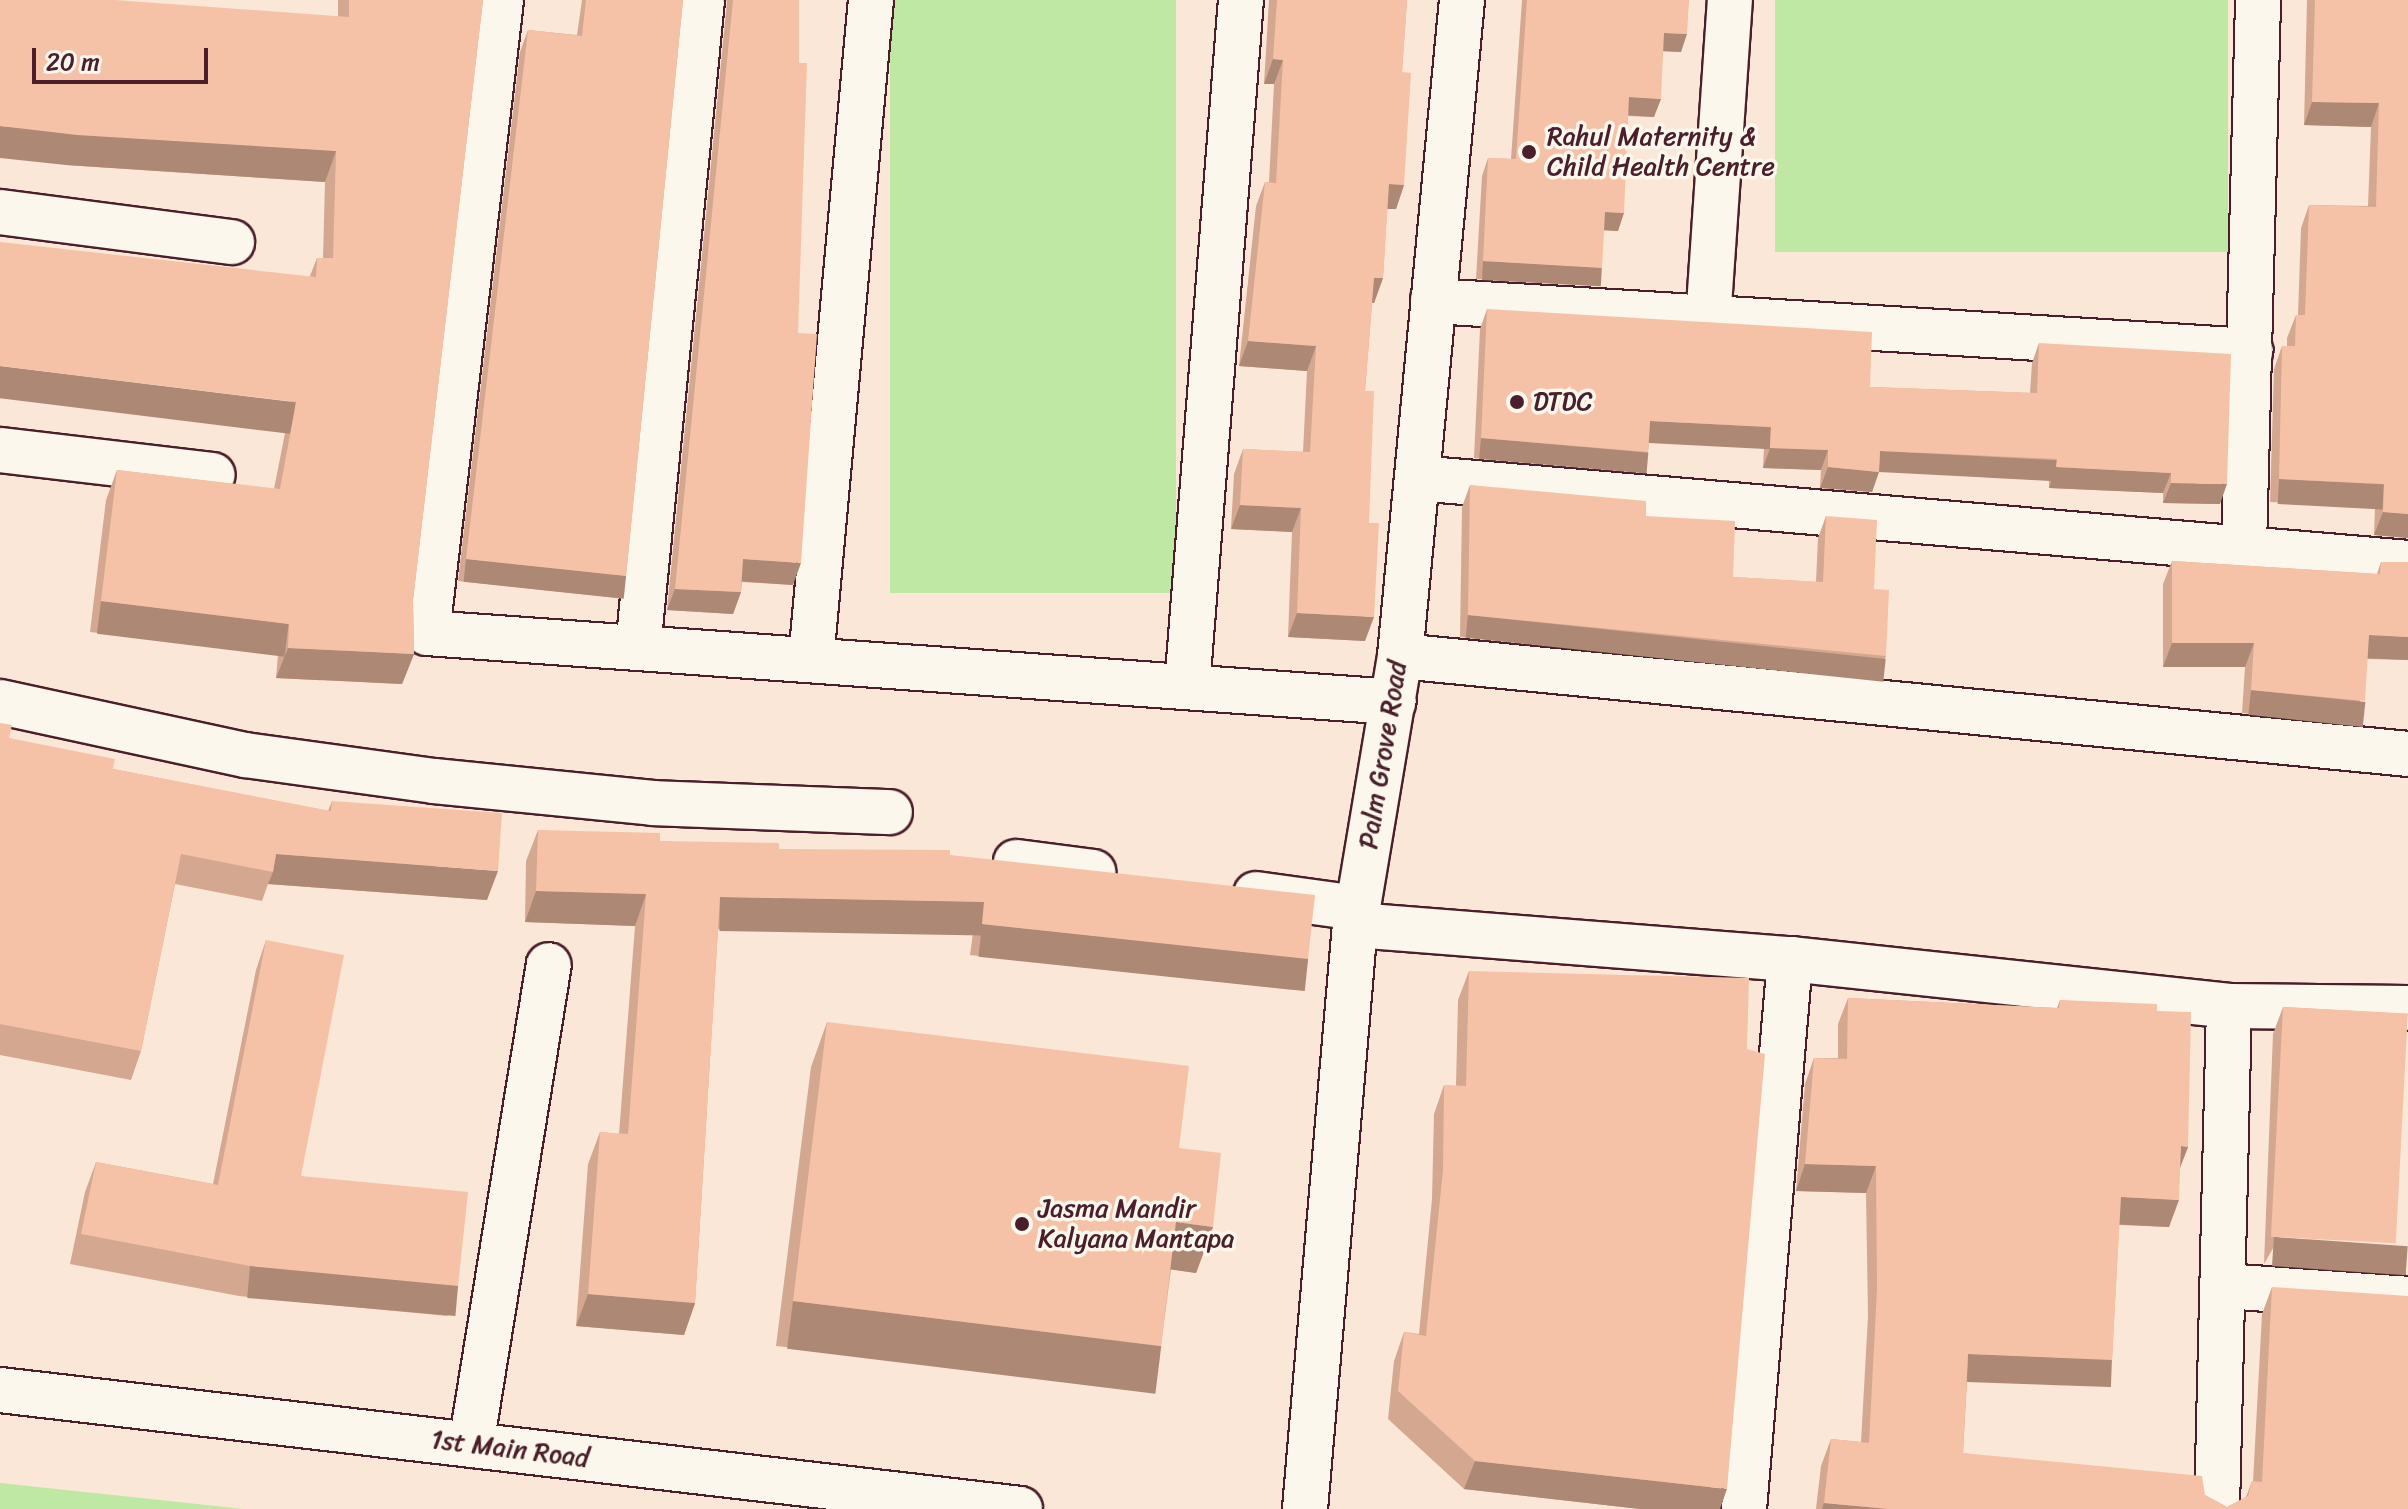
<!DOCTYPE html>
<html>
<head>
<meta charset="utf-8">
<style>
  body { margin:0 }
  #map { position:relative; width:2408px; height:1509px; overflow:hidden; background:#fae7d7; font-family:Sriracha,sans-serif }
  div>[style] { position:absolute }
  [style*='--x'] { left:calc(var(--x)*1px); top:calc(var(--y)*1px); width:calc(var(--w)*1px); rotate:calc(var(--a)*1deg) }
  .green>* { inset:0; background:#bee8a4; transform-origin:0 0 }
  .roads { filter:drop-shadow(2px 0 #4a1f2b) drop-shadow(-2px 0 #4a1f2b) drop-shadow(0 2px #4a1f2b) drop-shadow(0 -2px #4a1f2b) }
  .minor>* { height:44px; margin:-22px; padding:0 22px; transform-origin:22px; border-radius:22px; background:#fbf7ec }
  .wall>* { inset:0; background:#d4a790 }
  .shaded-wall>* { inset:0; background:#ac8875; transform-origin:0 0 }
  .building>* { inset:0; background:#f6c2a7; transform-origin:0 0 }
  .dots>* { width:22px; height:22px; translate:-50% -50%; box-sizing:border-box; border:4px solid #fbf7ec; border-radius:50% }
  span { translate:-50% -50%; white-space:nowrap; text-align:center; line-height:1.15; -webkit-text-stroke:7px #fbf7ec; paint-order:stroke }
  .poi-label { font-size:26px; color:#4a1f2b }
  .left { translate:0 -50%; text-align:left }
  .street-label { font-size:26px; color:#4a1f2b }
  .scale { position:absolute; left:32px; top:48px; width:176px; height:36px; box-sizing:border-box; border:4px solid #4a1f2b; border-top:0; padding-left:10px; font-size:24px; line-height:28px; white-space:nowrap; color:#4a1f2b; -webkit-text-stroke:6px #fbf7ec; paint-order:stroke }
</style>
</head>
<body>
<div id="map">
  <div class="green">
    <div style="left:890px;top:0;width:286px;height:593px"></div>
    <div style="left:1775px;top:0;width:453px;height:252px"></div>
    <div style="clip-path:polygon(0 1483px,244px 1509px,0 1509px)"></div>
  </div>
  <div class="roads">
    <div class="minor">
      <div style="--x:501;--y:0;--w:637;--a:96.67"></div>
      <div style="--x:427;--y:633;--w:969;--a:4.08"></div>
      <div style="--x:0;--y:212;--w:234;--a:7.4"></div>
      <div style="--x:1433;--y:301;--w:819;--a:3.5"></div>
      <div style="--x:1708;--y:321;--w:322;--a:-86.1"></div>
      <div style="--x:0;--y:450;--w:214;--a:6.7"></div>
      <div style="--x:1417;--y:478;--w:995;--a:4.9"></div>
      <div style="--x:2244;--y:547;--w:547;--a:-88.53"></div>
      <div style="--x:638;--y:648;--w:651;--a:-84.36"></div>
      <div style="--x:1400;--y:656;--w:1013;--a:5.55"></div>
      <div style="--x:811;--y:660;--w:663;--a:-84.81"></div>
      <div style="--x:1187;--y:687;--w:689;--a:-85.51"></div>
      <div style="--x:0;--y:702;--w:251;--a:12.2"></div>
      <div style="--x:245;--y:755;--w:191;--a:7.8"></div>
      <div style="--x:434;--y:781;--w:220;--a:5.7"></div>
      <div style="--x:653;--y:803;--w:237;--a:2.2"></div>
      <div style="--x:1016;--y:862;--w:78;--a:7.4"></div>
      <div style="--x:1256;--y:894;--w:102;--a:7.9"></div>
      <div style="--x:1355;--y:925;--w:436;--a:4.5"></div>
      <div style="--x:1790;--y:959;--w:442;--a:6.1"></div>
      <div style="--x:2229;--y:1006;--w:179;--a:0.6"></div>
      <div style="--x:2224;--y:1286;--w:184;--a:4"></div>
      <div style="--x:0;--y:1390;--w:1027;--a:6.65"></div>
      <div style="--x:471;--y:1445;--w:486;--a:-80.8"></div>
      <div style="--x:1305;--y:1509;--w:586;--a:-85.11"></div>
      <div style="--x:1355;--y:925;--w:273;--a:-80.5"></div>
      <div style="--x:1400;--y:656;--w:659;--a:-84.6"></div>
      <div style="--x:1744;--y:1509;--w:552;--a:-85.22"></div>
      <div style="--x:2217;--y:1509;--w:503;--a:-88.63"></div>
    </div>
  </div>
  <div class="wall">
    <div style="clip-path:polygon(338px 0,483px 0,413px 600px,414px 654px,402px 684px,276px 678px,278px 654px,90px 632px,106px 500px,117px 470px,274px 489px,285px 433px,310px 276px,317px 258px,323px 258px,325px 182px,66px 165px,338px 16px)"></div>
    <div style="clip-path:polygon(582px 0,683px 0,626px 576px,618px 598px,458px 581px,520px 52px,528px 30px,577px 35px)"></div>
    <div style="clip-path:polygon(726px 0,799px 0,798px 333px,793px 585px,742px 582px,741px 592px,733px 614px,667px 610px,727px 2px)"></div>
    <div style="clip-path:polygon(1269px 0,1407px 0,1402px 72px,1404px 185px,1396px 209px,1387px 209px,1383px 278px,1374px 303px,1372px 303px,1365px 391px,1365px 641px,1288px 637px,1292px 532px,1231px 529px,1234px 474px,1243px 449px,1303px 452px,1307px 371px,1239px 366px,1256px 206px,1265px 182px,1269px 182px,1274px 84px,1264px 84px)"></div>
    <div style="clip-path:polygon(1522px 0,1689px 0,1681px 52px,1663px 51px,1654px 117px,1628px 116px,1618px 231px,1604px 230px,1596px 286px,1476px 279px,1482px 176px,1488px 158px,1511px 159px)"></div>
    <div style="clip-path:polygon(2307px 0,2408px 0,2408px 538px,2374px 535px,2375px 507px,2270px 502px,2274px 369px,2282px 346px,2287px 346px,2287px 338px,2296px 315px,2298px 315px,2301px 228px,2309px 205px,2368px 206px,2371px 127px,2304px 125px)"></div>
    <div style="clip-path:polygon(1487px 309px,1870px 387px,2030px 393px,2032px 363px,2039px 343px,2220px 504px,2163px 503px,2163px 493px,2049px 488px,2049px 479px,1879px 471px,1872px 492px,1820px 488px,1821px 470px,1763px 468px,1764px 447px,1649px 441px,1648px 452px,1641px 472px,1474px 458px,1480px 329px)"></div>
    <div style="clip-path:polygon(1470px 485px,1646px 516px,1733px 577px,1816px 582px,1818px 538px,1826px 516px,1874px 589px,1886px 656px,1878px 677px,1460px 637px,1462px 507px)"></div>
    <div style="clip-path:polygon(2172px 561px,2377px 574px,2381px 562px,2408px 562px,2408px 660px,2367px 659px,2356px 724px,2242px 713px,2245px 667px,2163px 667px,2163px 584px)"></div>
    <div style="clip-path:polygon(0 723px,9px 738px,113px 769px,328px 811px,332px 801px,487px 900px,268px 884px,262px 901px,175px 884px,141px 1051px,131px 1080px,0 1055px)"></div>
    <div style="clip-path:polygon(538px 830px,660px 841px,779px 849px,950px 855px,1296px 990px,970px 955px,973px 933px,718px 929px,695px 1303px,684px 1335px,576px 1326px,588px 1164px,600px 1132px,619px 1134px,635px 926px,525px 922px,526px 861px)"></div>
    <div style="clip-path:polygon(266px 940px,301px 1176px,458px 1286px,447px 1316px,239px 1296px,70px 1264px,85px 1192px,96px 1162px,213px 1184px,256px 970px)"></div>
    <div style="clip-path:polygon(1469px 971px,1720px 1509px,1640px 1509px,1464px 1489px,1388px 1419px,1394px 1361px,1404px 1332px,1419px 1334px,1432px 1199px,1434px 1114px,1444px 1085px,1456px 1086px,1458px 1000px)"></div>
    <div style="clip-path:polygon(1848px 998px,2057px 1008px,2060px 1000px,2157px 1011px,2188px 1147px,2180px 1167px,2169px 1227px,2119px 1225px,2112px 1360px,2102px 1386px,1967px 1381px,1963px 1453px,2205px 1495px,2227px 1507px,2246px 1497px,2252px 1481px,2253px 1482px,2262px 1314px,2272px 1287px,2408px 1509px,1816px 1509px,1821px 1466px,1831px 1439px,1861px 1442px,1868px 1316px,1866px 1193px,1796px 1191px,1805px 1084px,1814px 1058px,1838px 1058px,1838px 1024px)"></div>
    <div style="clip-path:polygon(2283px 1007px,2408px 1014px,2264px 1264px,2273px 1034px)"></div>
    <div style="clip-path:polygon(827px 1022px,1179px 1148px,1213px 1227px,1196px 1273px,1171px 1269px,1161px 1346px,1145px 1391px,776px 1346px,811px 1067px)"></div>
  </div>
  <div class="shaded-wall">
    <div style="clip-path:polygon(1664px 33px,1687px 34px,1681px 52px,1658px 51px)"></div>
    <div style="clip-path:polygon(1273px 59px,1283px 60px,1274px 84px,1264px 84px)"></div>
    <div style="clip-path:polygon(1629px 97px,1661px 99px,1654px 117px,1623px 115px)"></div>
    <div style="clip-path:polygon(2312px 102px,2379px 103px,2371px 127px,2304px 125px)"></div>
    <div style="clip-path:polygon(0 126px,336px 151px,325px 182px,66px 165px,0 158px)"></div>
    <div style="clip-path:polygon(1389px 184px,1404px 185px,1396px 209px,1380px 209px)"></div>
    <div style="clip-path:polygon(1605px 212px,1624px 213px,1618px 231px,1598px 230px)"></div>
    <div style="left:1483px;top:261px;width:119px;height:19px;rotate:3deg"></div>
    <div style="clip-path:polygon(1374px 278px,1383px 278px,1374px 303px,1365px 302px)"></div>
    <div style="clip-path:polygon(1248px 341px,1316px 346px,1307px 371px,1239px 366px)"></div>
    <div style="left:0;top:366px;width:298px;height:32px;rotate:7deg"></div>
    <div style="left:1650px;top:421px;width:121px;height:22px;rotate:3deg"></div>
    <div style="left:1481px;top:438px;width:168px;height:21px;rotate:5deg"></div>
    <div style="clip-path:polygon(1770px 448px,1828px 450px,1821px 470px,1763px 468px)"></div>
    <div style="left:1880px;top:451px;width:177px;height:21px;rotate:3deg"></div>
    <div style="clip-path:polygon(1828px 467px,1879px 472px,1872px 492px,1820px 488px)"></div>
    <div style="clip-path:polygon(2056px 467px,2171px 473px,2163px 493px,2049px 488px)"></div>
    <div style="left:2279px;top:479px;width:105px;height:25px;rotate:3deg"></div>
    <div style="clip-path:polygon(2171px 483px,2227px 484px,2220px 504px,2163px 503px)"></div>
    <div style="clip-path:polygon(1240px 505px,1301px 508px,1292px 532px,1231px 529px)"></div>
    <div style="clip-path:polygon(2383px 512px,2408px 514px,2408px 538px,2374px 535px)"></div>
    <div style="left:466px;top:559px;width:161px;height:23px;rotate:6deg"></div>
    <div style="clip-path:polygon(743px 559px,801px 563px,793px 585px,736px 581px)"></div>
    <div style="clip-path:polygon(675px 589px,741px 592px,733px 614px,667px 610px)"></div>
    <div style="left:101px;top:601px;width:189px;height:33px;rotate:7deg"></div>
    <div style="clip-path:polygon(1297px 613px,1374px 617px,1365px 641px,1288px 637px)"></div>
    <div style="left:1468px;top:615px;width:420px;height:23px;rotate:6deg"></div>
    <div style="clip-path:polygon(2369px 635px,2408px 637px,2408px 660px,2360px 658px)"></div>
    <div style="clip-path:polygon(2172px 643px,2254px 643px,2245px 667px,2163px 667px)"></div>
    <div style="clip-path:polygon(288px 648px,414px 654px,402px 684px,276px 678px)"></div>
    <div style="left:2251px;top:690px;width:115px;height:25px;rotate:6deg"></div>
    <div style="clip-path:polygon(276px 854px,498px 871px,487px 900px,268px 884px,273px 872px)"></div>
    <div style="clip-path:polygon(536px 891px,646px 894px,635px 926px,525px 922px)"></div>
    <div style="left:720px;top:897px;width:264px;height:34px;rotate:1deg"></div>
    <div style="left:982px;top:924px;width:328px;height:33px;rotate:6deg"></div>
    <div style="clip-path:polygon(2181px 1146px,2188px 1147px,2178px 1173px)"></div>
    <div style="clip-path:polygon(1805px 1164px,1876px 1166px,1866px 1193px,1796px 1191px)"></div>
    <div style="clip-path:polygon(2121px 1197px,2179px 1200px,2169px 1227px,2111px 1224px)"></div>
    <div style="clip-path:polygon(1176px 1222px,1213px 1227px,1196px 1273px,1160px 1268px)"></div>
    <div style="left:2274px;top:1237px;width:134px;height:29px;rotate:4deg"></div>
    <div style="left:250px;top:1266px;width:209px;height:32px;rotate:5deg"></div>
    <div style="clip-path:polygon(588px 1294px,695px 1303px,684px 1335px,576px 1326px)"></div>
    <div style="left:793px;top:1301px;width:371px;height:48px;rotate:7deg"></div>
    <div style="left:1968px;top:1354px;width:144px;height:28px;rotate:2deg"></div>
    <div style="clip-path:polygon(1475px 1461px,1727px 1489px,1720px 1509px,1640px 1509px,1464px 1489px)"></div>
    <div style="clip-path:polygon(1824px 1503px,1889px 1509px,1822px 1509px)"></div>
  </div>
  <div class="building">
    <div style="clip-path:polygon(0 0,115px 0,349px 17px,349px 0,483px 0,413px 600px,414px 654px,288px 648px,289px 624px,101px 601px,117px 470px,280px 489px,296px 402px,0 366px,0 242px,316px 277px,317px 258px,333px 258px,336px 151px,77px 135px,0 126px)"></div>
    <div style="clip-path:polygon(586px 0,683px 0,626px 576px,466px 559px,528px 30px,582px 36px)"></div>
    <div style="clip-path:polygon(733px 0,799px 0,799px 63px,807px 63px,798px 333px,817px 334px,801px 563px,743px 559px,741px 592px,675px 589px)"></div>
    <div style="clip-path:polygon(1277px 0,1407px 0,1402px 72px,1411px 73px,1404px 185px,1389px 184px,1383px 278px,1374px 278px,1365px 391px,1374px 391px,1369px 523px,1379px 523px,1374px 617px,1297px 613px,1301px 508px,1240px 505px,1243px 449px,1310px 452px,1316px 346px,1248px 341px,1265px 182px,1276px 183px,1283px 60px,1273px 59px)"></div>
    <div style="clip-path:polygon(1527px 0,1689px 0,1687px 34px,1664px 33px,1661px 99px,1629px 97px,1624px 213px,1605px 212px,1602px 268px,1483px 261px,1488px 158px,1516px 159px)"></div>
    <div style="clip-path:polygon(2315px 0,2408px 0,2408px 514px,2383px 512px,2384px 484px,2279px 479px,2282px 346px,2295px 346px,2296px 315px,2305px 315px,2309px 205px,2376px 207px,2379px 103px,2312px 102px)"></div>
    <div style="clip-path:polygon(1487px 309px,1872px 332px,1870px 387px,2037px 393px,2039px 343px,2231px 354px,2227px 484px,2171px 483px,2171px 473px,2056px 467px,2057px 459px,1880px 451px,1879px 472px,1828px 467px,1828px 450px,1770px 448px,1771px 427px,1650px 421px,1648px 452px,1481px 438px)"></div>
    <div style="clip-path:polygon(1470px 485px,1646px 501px,1646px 516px,1735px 521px,1733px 577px,1823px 582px,1826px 516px,1877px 520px,1874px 589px,1889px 590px,1886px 656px,1468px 615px)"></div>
    <div style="clip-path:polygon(2172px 561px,2380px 574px,2381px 562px,2408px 562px,2408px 637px,2369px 635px,2365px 701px,2251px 690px,2254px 643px,2172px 643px)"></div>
    <div style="clip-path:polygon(0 723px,12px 725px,9px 738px,115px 759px,113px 769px,331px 811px,332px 801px,502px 813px,498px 871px,276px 854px,273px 872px,181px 854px,141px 1051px,0 1024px,0 1025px)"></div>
    <div style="clip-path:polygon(538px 830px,660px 833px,660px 841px,779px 843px,779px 849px,950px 850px,950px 855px,1315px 895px,1308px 959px,982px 924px,984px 902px,720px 897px,695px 1303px,588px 1294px,600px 1132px,628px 1134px,646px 894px,536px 891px)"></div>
    <div style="clip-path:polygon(266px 940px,344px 955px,301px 1176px,468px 1192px,458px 1286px,250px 1266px,81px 1234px,96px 1162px,218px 1185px)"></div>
    <div style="clip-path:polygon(1469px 971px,1749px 978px,1747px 1049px,1765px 1054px,1727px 1489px,1475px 1461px,1398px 1391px,1404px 1332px,1426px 1336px,1443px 1170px,1444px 1085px,1466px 1086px)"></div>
    <div style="clip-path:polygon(1848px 998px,2059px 1008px,2060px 1000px,2157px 1004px,2157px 1011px,2191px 1012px,2188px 1147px,2181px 1146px,2179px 1200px,2121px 1197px,2112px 1360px,1968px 1354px,1963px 1453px,2202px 1476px,2205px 1495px,2227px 1507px,2248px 1496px,2252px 1481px,2262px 1482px,2272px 1287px,2408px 1296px,2408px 1509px,1889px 1509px,1824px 1503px,1831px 1439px,1869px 1443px,1877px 1289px,1876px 1166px,1805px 1164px,1814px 1058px,1847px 1059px)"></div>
    <div style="left:2283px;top:1007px;width:125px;height:230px;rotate:3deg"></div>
    <div style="clip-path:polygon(827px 1022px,1189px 1066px,1179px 1148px,1221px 1153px,1213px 1227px,1176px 1222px,1161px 1346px,793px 1301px)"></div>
  </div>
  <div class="dots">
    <div style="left:1529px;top:152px;background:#4a1f2b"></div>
    <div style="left:1517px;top:402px;background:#4a1f2b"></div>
    <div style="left:1022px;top:1224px;background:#4a1f2b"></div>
  </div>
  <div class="poi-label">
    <span class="left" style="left:1547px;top:152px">Rahul Maternity &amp;<br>Child Health Centre</span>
    <span class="left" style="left:1533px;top:402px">DTDC</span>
    <span class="left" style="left:1038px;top:1224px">Jasma Mandir<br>Kalyana Mantapa</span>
  </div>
  <div class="street-label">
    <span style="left:1383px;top:755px;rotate:-81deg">Palm Grove Road</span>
    <span style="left:510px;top:1449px;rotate:7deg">1st Main Road</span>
  </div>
  <div class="scale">20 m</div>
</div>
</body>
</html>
